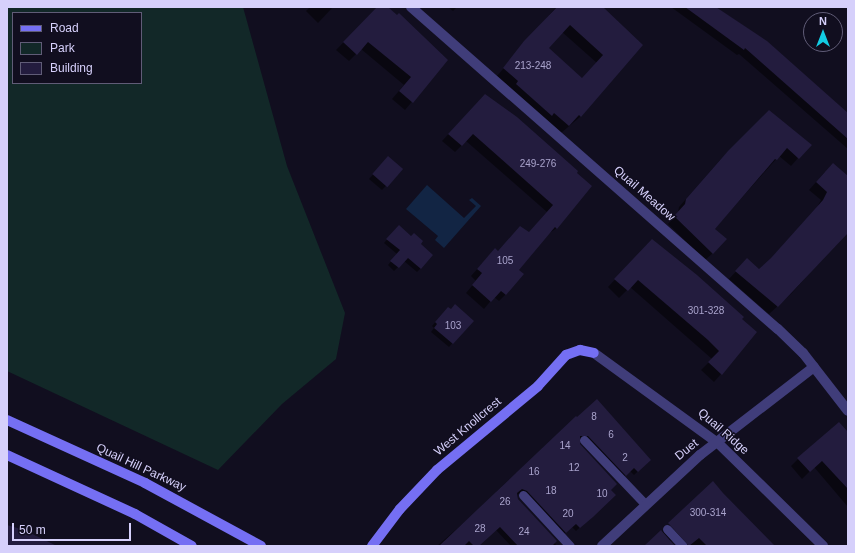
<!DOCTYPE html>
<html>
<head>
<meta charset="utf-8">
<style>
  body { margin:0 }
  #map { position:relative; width:855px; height:553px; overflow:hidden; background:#110e1f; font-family:Arial,sans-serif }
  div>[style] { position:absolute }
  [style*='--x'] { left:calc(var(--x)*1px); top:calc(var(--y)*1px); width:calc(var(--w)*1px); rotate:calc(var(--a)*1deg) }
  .green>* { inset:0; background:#122828 }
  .water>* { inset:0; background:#122544 }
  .shadow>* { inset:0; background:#0007 }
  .building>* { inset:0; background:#231c3e; transform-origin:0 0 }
  .lane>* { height:9px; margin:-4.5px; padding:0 4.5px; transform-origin:4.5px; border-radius:4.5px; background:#403d7a }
  .street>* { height:10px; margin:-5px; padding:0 5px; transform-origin:5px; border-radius:5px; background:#403d7a }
  .secondary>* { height:10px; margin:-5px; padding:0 5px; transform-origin:5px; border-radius:5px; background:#756ff3 }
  span { translate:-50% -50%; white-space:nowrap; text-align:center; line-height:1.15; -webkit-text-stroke:3px #110e1f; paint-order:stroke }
  .number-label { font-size:10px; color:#a9a3cc }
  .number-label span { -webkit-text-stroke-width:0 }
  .street-label { font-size:12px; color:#d6d0fb }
  .frame { position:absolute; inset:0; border:8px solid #d6d0fb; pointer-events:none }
  .legend { position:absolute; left:12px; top:12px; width:130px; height:72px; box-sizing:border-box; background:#110e1f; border:1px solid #605c77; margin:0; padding:5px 7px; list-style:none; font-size:12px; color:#d6d0fb }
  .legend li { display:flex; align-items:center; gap:8px; height:20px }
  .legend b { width:20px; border:1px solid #605c77 }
  .north { position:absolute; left:803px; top:12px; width:40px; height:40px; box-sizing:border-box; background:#110e1f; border:1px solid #605c77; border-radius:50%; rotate:0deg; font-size:11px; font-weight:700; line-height:16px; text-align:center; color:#d6d0fb }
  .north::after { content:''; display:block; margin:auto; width:14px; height:18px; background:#13cce4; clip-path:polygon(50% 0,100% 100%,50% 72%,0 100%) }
  .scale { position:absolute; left:12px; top:523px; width:119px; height:18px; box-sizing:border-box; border:2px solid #d6d0fb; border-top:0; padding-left:5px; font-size:12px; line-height:14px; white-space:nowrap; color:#d6d0fb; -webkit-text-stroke:3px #110e1f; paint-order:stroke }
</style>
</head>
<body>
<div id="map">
  <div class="green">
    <div style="clip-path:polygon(evenodd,7px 7px,243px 7px,287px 166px,345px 313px,336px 359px,282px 404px,218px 470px,7px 371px,7px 7px,13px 13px,141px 13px,141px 83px,13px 83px,13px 13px)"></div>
  </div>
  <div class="water">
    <div style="clip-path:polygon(427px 185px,464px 218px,476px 206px,469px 200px,472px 198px,481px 206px,444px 248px,435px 240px,438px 236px,406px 209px)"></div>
  </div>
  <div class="shadow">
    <div style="clip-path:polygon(310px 7px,333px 7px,318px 23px,306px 11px)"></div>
    <div style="clip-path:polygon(378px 7px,387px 7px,447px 60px,405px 110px,392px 99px,404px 85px,361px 49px,349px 61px,336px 50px)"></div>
    <div style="clip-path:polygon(448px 7px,457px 7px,453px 11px)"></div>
    <div style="clip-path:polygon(evenodd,556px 7px,602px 7px,641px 45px,580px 117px,561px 133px,497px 76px,556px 7px,562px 32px,597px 63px,582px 79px,548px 48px,562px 32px)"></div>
    <div style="clip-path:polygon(671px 7px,716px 7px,767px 42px,848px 115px,848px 149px,739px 54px,737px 55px)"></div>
    <div style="clip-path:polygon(478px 102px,577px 171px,557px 228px,548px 234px,518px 270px,506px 294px,499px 301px,494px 297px,484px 309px,466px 293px,476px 281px,471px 276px,488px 257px,529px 233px,547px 212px,466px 141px,455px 152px,442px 141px)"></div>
    <div style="clip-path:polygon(769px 111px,798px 158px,791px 166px,779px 156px,714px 229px,713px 253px,705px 260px,668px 224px,678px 212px,679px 207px,720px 160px)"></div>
    <div style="clip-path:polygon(385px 161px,402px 169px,382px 190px,369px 179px)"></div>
    <div style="clip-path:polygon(825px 172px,848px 179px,848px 230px,792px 293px,769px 314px,729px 279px,740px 267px,759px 270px,766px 264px,816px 209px,821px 200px,809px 190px)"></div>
    <div style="clip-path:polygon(395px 230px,419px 244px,421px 268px,417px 272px,404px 261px,394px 271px,388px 265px,397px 254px,384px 243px)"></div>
    <div style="clip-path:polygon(652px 240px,742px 317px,721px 374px,714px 382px,701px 370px,712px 359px,630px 287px,619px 298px,608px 287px)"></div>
    <div style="clip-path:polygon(444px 312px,472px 321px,449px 347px,431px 332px,434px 328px,432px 326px)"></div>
    <div style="clip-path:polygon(576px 417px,650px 460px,634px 475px,630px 471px,622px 478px,579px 439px,579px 445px,614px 495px,576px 531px,572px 527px,562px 536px,524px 494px,518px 494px,518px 499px,557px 546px,511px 546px,496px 530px,477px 546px,437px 546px,497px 494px,496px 492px,516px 473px,518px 475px)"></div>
    <div style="clip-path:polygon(848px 433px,848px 507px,814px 467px,802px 479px,791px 466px,798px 459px)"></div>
    <div style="clip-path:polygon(713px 483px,773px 546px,677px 546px,670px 540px,674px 546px,646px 546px)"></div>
  </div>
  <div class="building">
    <div style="clip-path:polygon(377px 7px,388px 7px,397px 15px,399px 13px,448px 60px,413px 103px,399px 91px,411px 77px,368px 42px,357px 55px,343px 42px)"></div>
    <div style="clip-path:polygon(evenodd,557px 7px,603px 7px,643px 45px,581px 117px,579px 115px,569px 126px,554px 113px,552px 116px,516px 84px,518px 81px,503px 68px,524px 41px,557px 7px,570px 25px,603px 55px,582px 78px,549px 48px,570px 25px)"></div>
    <div style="clip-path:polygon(685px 7px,716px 7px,767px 41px,848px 113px,848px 139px,745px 48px,744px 50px)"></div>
    <div style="clip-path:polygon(485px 94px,517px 117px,578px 171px,577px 173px,592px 186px,557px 229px,555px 227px,519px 270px,524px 274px,506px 295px,501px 291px,491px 302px,472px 285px,482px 273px,477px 269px,495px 248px,498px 251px,520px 226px,529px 232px,553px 205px,473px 134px,462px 146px,448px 134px)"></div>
    <div style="clip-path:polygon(769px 110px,812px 145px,799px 159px,787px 148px,777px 160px,775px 159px,715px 229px,727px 239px,713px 254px,674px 216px,685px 204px,686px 199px,728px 151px)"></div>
    <div style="left:388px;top:156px;width:20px;height:24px;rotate:41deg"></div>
    <div style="clip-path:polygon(833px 163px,848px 176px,848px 233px,778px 307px,735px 271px,747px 258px,759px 269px,771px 258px,823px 200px,827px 192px,816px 182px)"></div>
    <div style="clip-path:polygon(399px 225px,411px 236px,414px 233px,423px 241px,421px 244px,433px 255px,421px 269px,408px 258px,399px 268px,390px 261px,400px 250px,386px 239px)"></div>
    <div style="clip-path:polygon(652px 239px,697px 275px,744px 317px,742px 319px,757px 332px,722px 375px,708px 362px,719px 351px,708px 340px,638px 280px,628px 291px,614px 279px)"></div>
    <div style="clip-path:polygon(455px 304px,474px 321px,453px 344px,434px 328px,437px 324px,435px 322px,448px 307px,451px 309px)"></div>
    <div style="clip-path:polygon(597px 399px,651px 460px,638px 472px,634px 468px,626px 476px,588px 436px,580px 436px,580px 444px,617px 484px,611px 490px,616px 495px,593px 517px,580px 528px,576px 524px,566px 533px,527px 491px,522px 489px,517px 493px,518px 499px,557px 541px,552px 546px,518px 546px,500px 527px,479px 546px,474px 546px,469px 541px,464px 546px,439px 546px,576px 416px,577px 417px)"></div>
    <div style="clip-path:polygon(839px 422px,848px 432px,848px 489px,822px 461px,810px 472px,797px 458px)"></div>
    <div style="clip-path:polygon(713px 481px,723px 493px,775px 546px,707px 546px,699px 538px,689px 546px,668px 523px)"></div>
    <div style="clip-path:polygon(7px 525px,24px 530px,57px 546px,7px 546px)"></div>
    <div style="clip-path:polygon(661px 530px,675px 546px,644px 546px)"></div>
  </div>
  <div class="lane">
    <div style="--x:584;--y:440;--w:88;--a:46.4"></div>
    <div style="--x:523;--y:495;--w:69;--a:47.3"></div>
    <div style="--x:667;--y:529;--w:23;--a:47"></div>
  </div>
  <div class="street">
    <div style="--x:411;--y:7;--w:488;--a:41.3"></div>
    <div style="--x:778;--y:329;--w:35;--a:44"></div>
    <div style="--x:803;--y:353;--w:73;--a:52.2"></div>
    <div style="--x:594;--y:353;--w:153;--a:36"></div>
    <div style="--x:718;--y:443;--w:147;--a:44.4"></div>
    <div style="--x:602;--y:546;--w:134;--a:-42.9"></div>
    <div style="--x:700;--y:455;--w:144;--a:-37.7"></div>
  </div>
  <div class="secondary">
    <div style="--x:7;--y:420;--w:152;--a:24.5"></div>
    <div style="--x:145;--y:483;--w:132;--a:28.5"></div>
    <div style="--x:7;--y:455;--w:141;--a:24.7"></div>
    <div style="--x:135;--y:514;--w:65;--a:29.3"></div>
    <div style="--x:372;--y:546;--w:46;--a:-52.9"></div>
    <div style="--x:400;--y:509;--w:54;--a:-46.5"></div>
    <div style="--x:437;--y:470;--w:131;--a:-39.7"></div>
    <div style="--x:538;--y:386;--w:42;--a:-47.9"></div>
    <div style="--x:566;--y:355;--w:15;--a:-20"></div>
    <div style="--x:580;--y:350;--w:14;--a:12"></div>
  </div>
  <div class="number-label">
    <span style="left:533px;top:66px">213-248</span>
    <span style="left:538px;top:164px">249-276</span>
    <span style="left:505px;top:261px">105</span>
    <span style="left:706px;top:311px">301-328</span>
    <span style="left:453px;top:326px">103</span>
    <span style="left:594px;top:417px">8</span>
    <span style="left:611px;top:435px">6</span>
    <span style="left:565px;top:446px">14</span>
    <span style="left:625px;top:458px">2</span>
    <span style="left:574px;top:468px">12</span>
    <span style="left:534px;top:472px">16</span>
    <span style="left:551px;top:491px">18</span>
    <span style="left:602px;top:494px">10</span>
    <span style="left:505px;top:502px">26</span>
    <span style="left:708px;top:513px">300-314</span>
    <span style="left:568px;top:514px">20</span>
    <span style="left:480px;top:529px">28</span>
    <span style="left:524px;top:532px">24</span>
  </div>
  <div class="street-label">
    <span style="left:644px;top:194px;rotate:41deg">Quail Meadow</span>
    <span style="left:468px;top:427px;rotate:-40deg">West Knollcrest</span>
    <span style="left:723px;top:432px;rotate:41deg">Quail Ridge</span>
    <span style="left:687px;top:450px;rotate:-39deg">Duet</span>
    <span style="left:141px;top:468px;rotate:25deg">Quail Hill Parkway</span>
  </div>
  <div class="frame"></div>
  <ul class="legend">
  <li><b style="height:5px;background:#756ff3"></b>Road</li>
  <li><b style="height:11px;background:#122828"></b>Park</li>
  <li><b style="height:11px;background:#231c3e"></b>Building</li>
  </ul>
  <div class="north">N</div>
  <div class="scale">50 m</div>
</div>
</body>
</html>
